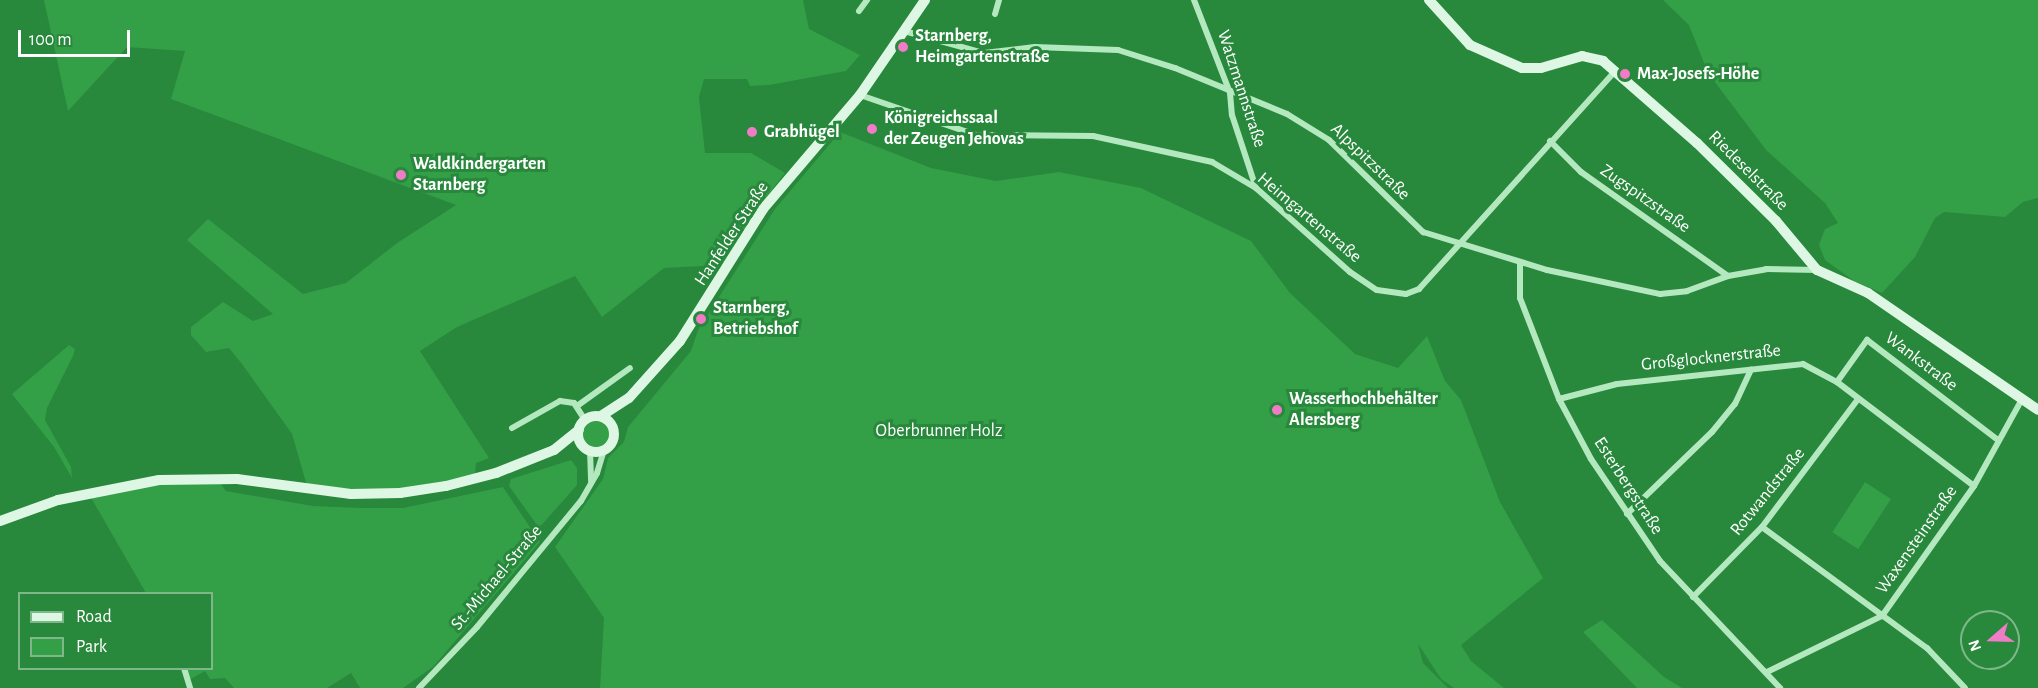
<!DOCTYPE html>
<html>
<head>
<meta charset="utf-8">
<style>
  body { margin:0 }
  #map { position:relative; width:2038px; height:688px; overflow:hidden; background:#28883c; font-family:"Alegreya Sans",sans-serif }
  div>[style] { position:absolute }
  [style*='--x'] { left:calc(var(--x)*1px); top:calc(var(--y)*1px); width:calc(var(--w)*1px); rotate:calc(var(--a)*1deg) }
  .green>* { inset:0; background:#339f47; transform-origin:0 0 }
  .round { border-radius:50% }
  .street>* { height:6px; margin:-3px; padding:0 3px; transform-origin:3px; border-radius:3px; background:#b4e8be }
  .secondary>* { height:10px; margin:-5px; padding:0 5px; transform-origin:5px; border-radius:5px; background:#def7e4 }
  .secondary>.ring { margin:-5px; padding:0; box-sizing:content-box; background:none; border:10px solid #def7e4; border-radius:50% }
  .dots>* { width:16px; height:16px; translate:-50% -50%; box-sizing:border-box; border:3px solid #28883c; border-radius:50% }
  span { translate:-50% -50%; white-space:nowrap; text-align:center; line-height:1.15; -webkit-text-stroke:6px #28883c; paint-order:stroke }
  .poi-label { font-size:18px; color:#fff; font-weight:700 }
  .left { translate:0 -50%; text-align:left }
  .street-label { font-size:18px; color:#fff }
  .park-label { font-size:18px; color:#fff }
  .legend { position:absolute; left:18px; top:592px; width:195px; height:78px; box-sizing:border-box; background:#28883c; border:2px solid #7eb88a; margin:0; padding:8px 10px; list-style:none; font-size:18px; color:#fff }
  .legend li { display:flex; align-items:center; gap:12px; height:30px }
  .legend b { width:30px; border:2px solid #7eb88a }
  .north { position:absolute; left:1960px; top:610px; width:60px; height:60px; box-sizing:border-box; background:#28883c; border:2px solid #7eb88a; border-radius:50%; rotate:250deg; font-size:16px; font-weight:700; line-height:24px; text-align:center; color:#fff }
  .north::after { content:''; display:block; margin:auto; width:21px; height:27px; background:#f07bc7; clip-path:polygon(50% 0,100% 100%,50% 72%,0 100%) }
  .scale { position:absolute; left:18px; top:30px; width:112px; height:27px; box-sizing:border-box; border:3px solid #fff; border-top:0; padding-left:8px; font-size:18px; line-height:21px; white-space:nowrap; color:#fff; -webkit-text-stroke:4px #28883c; paint-order:stroke }
</style>
</head>
<body>
<div id="map">
  <div class="green">
    <div style="clip-path:polygon(44px 0,803px 0,809px 29px,860px 55px,846px 71px,769px 85px,750px 86px,747px 79px,704px 79px,699px 97px,705px 153px,751px 153px,785px 173px,758px 207px,723px 265px,664px 268px,602px 317px,575px 276px,457px 327px,420px 351px,489px 458px,476px 463px,475px 475px,420px 487px,370px 490px,307px 486px,292px 434px,242px 364px,229px 348px,206px 352px,191px 335px,191px 327px,223px 302px,253px 321px,273px 314px,187px 240px,208px 219px,303px 294px,346px 283px,397px 243px,456px 205px,171px 99px,185px 51px,127px 47px,68px 111px)"></div>
    <div style="clip-path:polygon(1663px 0,2038px 0,2038px 198px,2023px 202px,2005px 217px,1944px 212px,1935px 218px,1915px 257px,1882px 293px,1854px 281px,1825px 260px,1819px 245px,1825px 229px,1838px 223px,1825px 203px,1766px 150px,1708px 73px,1689px 25px)"></div>
    <div style="clip-path:polygon(840px 132px,931px 168px,996px 181px,1059px 172px,1141px 188px,1251px 241px,1290px 293px,1355px 354px,1398px 368px,1427px 336px,1445px 381px,1461px 400px,1500px 502px,1543px 578px,1461px 645px,1471px 661px,1504px 688px,1454px 688px,1441px 679px,1418px 644px,1423px 663px,1448px 688px,600px 688px,604px 618px,555px 547px,603px 479px,608px 458px,624px 442px,628px 427px,691px 351px,698px 330px,775px 209px)"></div>
    <div style="clip-path:polygon(69px 345px,75px 349px,73px 356px,47px 408px,45px 420px,71px 467px,72px 478px,54px 447px,12px 394px)"></div>
    <div class="round" style="left:583px;top:421px;width:26px;height:26px"></div>
    <div style="clip-path:polygon(571px 460px,577px 468px,577px 485px,539px 528px,509px 486px,511px 479px)"></div>
    <div style="left:1865px;top:482px;width:31px;height:60px;rotate:33deg"></div>
    <div style="clip-path:polygon(220px 483px,226px 491px,313px 506px,361px 508px,403px 508px,503px 487px,540px 542px,433px 667px,403px 688px,360px 688px,351px 673px,327px 688px,234px 688px,225px 678px,210px 679px,205px 671px,189px 680px,184px 669px,212px 668px,212px 594px,146px 593px,90px 496px,167px 484px)"></div>
    <div style="clip-path:polygon(1602px 620px,1664px 677px,1682px 688px,1637px 688px,1583px 632px)"></div>
  </div>
  <div class="street">
    <div style="--x:1194;--y:0;--w:100;--a:68.8"></div>
    <div style="--x:1230;--y:93;--w:22;--a:85"></div>
    <div style="--x:1232;--y:115;--w:77;--a:71.8"></div>
    <div style="--x:859;--y:11;--w:14;--a:-54"></div>
    <div style="--x:995;--y:14;--w:15;--a:-74"></div>
    <div style="--x:904;--y:31;--w:83;--a:15.4"></div>
    <div style="--x:984;--y:53;--w:51;--a:-6.7"></div>
    <div style="--x:1035;--y:47;--w:83;--a:2.1"></div>
    <div style="--x:1118;--y:50;--w:60;--a:17.5"></div>
    <div style="--x:1175;--y:68;--w:121;--a:22.3"></div>
    <div style="--x:1287;--y:114;--w:49;--a:31.8"></div>
    <div style="--x:1329;--y:140;--w:132;--a:44.4"></div>
    <div style="--x:1423;--y:232;--w:130;--a:17"></div>
    <div style="--x:1547;--y:270;--w:116;--a:12"></div>
    <div style="--x:1660;--y:294;--w:27;--a:-6"></div>
    <div style="--x:1687;--y:291;--w:44;--a:-20.1"></div>
    <div style="--x:1728;--y:276;--w:39;--a:-10"></div>
    <div style="--x:1766;--y:269;--w:51;--a:1.1"></div>
    <div style="--x:860;--y:95;--w:123;--a:19"></div>
    <div style="--x:976;--y:135;--w:117;--a:0.5"></div>
    <div style="--x:1093;--y:136;--w:122;--a:12.3"></div>
    <div style="--x:1212;--y:162;--w:51;--a:30.6"></div>
    <div style="--x:1256;--y:188;--w:126;--a:41.8"></div>
    <div style="--x:1350;--y:272;--w:32;--a:34"></div>
    <div style="--x:1377;--y:290;--w:29;--a:8"></div>
    <div style="--x:1406;--y:294;--w:14;--a:-21"></div>
    <div style="--x:1419;--y:289;--w:293;--a:-48"></div>
    <div style="--x:1550;--y:141;--w:44;--a:45"></div>
    <div style="--x:1581;--y:172;--w:180;--a:35.3"></div>
    <div style="--x:1520;--y:263;--w:35;--a:90"></div>
    <div style="--x:1520;--y:298;--w:108;--a:68.9"></div>
    <div style="--x:1559;--y:399;--w:68;--a:61.9"></div>
    <div style="--x:1591;--y:459;--w:123;--a:55.9"></div>
    <div style="--x:1660;--y:561;--w:175;--a:46.6"></div>
    <div style="--x:1837;--y:382;--w:52;--a:-54.5"></div>
    <div style="--x:1867;--y:340;--w:165;--a:37.4"></div>
    <div style="--x:1559;--y:399;--w:60;--a:-14.5"></div>
    <div style="--x:1617;--y:384;--w:187;--a:-6.1"></div>
    <div style="--x:1803;--y:364;--w:38;--a:28"></div>
    <div style="--x:1837;--y:382;--w:172;--a:37.2"></div>
    <div style="--x:577;--y:406;--w:65;--a:-35.6"></div>
    <div style="--x:512;--y:428;--w:55;--a:-29.4"></div>
    <div style="--x:560;--y:401;--w:14;--a:8"></div>
    <div style="--x:574;--y:403;--w:20;--a:57"></div>
    <div style="--x:590;--y:450;--w:31;--a:88"></div>
    <div style="--x:1627;--y:514;--w:118;--a:-44"></div>
    <div style="--x:1712;--y:432;--w:36;--a:-51"></div>
    <div style="--x:1735;--y:404;--w:38;--a:-65"></div>
    <div style="--x:1762;--y:527;--w:205;--a:36.3"></div>
    <div style="--x:1927;--y:648;--w:55;--a:46.5"></div>
    <div style="--x:1693;--y:597;--w:98;--a:-45.4"></div>
    <div style="--x:1762;--y:527;--w:160;--a:-53.1"></div>
    <div style="--x:184;--y:668;--w:21;--a:73"></div>
    <div style="--x:1767;--y:672;--w:128;--a:-26"></div>
    <div style="--x:1882;--y:616;--w:159;--a:-54.7"></div>
    <div style="--x:1974;--y:486;--w:97;--a:-61.1"></div>
    <div style="--x:419;--y:688;--w:84;--a:-46.4"></div>
    <div style="--x:477;--y:627;--w:163;--a:-50.5"></div>
    <div style="--x:581;--y:501;--w:32;--a:-60"></div>
    <div style="--x:597;--y:473;--w:24;--a:-73"></div>
  </div>
  <div class="secondary">
    <div style="--x:1429;--y:0;--w:61;--a:47.7"></div>
    <div style="--x:1470;--y:45;--w:57;--a:23.9"></div>
    <div style="--x:1522;--y:68;--w:19;--a:0"></div>
    <div style="--x:1541;--y:68;--w:43;--a:-16.3"></div>
    <div style="--x:1582;--y:56;--w:22;--a:13"></div>
    <div style="--x:1603;--y:61;--w:125;--a:41.1"></div>
    <div style="--x:1697;--y:143;--w:111;--a:44.6"></div>
    <div style="--x:1776;--y:221;--w:64;--a:50.1"></div>
    <div style="--x:1817;--y:270;--w:56;--a:24.3"></div>
    <div style="--x:1868;--y:293;--w:206;--a:34.5"></div>
    <div style="--x:601;--y:416;--w:33;--a:-33"></div>
    <div style="--x:629;--y:398;--w:76;--a:-48.2"></div>
    <div style="--x:680;--y:341;--w:156;--a:-57.8"></div>
    <div style="--x:763;--y:209;--w:150;--a:-49.6"></div>
    <div style="--x:860;--y:95;--w:115;--a:-55.6"></div>
    <div class="ring" style="left:578px;top:416px;width:26px;height:26px"></div>
    <div style="--x:0;--y:521;--w:62;--a:-19.9"></div>
    <div style="--x:58;--y:500;--w:103;--a:-11.2"></div>
    <div style="--x:159;--y:480;--w:78;--a:-0.7"></div>
    <div style="--x:237;--y:479;--w:115;--a:7.5"></div>
    <div style="--x:351;--y:494;--w:49;--a:-1.2"></div>
    <div style="--x:400;--y:493;--w:47;--a:-8.7"></div>
    <div style="--x:446;--y:486;--w:52;--a:-14.6"></div>
    <div style="--x:496;--y:473;--w:62;--a:-21.6"></div>
    <div style="--x:554;--y:450;--w:32;--a:-39"></div>
  </div>
  <div class="dots">
    <div style="left:903px;top:47px;background:#f07bc7"></div>
    <div style="left:1625px;top:74px;background:#f07bc7"></div>
    <div style="left:872px;top:129px;background:#f07bc7"></div>
    <div style="left:752px;top:132px;background:#f07bc7"></div>
    <div style="left:401px;top:175px;background:#f07bc7"></div>
    <div style="left:701px;top:319px;background:#f07bc7"></div>
    <div style="left:1277px;top:410px;background:#f07bc7"></div>
  </div>
  <div class="poi-label">
    <span class="left" style="left:915px;top:47px">Starnberg,<br>Heimgartenstraße</span>
    <span class="left" style="left:1637px;top:74px">Max-Josefs-Höhe</span>
    <span class="left" style="left:884px;top:129px">Königreichssaal<br>der Zeugen Jehovas</span>
    <span class="left" style="left:764px;top:132px">Grabhügel</span>
    <span class="left" style="left:413px;top:175px">Waldkindergarten<br>Starnberg</span>
    <span class="left" style="left:713px;top:319px">Starnberg,<br>Betriebshof</span>
    <span class="left" style="left:1289px;top:410px">Wasserhochbehälter<br>Alersberg</span>
  </div>
  <div class="street-label">
    <span style="left:1241px;top:89px;rotate:72deg">Watzmannstraße</span>
    <span style="left:1370px;top:162px;rotate:44deg">Alpspitzstraße</span>
    <span style="left:1748px;top:171px;rotate:45deg">Riedeselstraße</span>
    <span style="left:1645px;top:199px;rotate:35deg">Zugspitzstraße</span>
    <span style="left:1309px;top:218px;rotate:40deg">Heimgartenstraße</span>
    <span style="left:732px;top:234px;rotate:-57deg">Hanfelder Straße</span>
    <span style="left:1711px;top:358px;rotate:-6deg">Großglocknerstraße</span>
    <span style="left:1921px;top:362px;rotate:37deg">Wankstraße</span>
    <span style="left:1628px;top:486px;rotate:57deg">Esterbergstraße</span>
    <span style="left:1768px;top:492px;rotate:-51deg">Rotwandstraße</span>
    <span style="left:1917px;top:540px;rotate:-55deg">Waxensteinstraße</span>
    <span style="left:497px;top:578px;rotate:-50deg">St.-Michael-Straße</span>
  </div>
  <div class="park-label">
    <span style="left:939px;top:431px">Oberbrunner Holz</span>
  </div>
  <ul class="legend">
  <li><b style="height:8px;background:#def7e4"></b>Road</li>
  <li><b style="height:16px;background:#339f47"></b>Park</li>
  </ul>
  <div class="north">N</div>
  <div class="scale">100 m</div>
</div>
</body>
</html>
